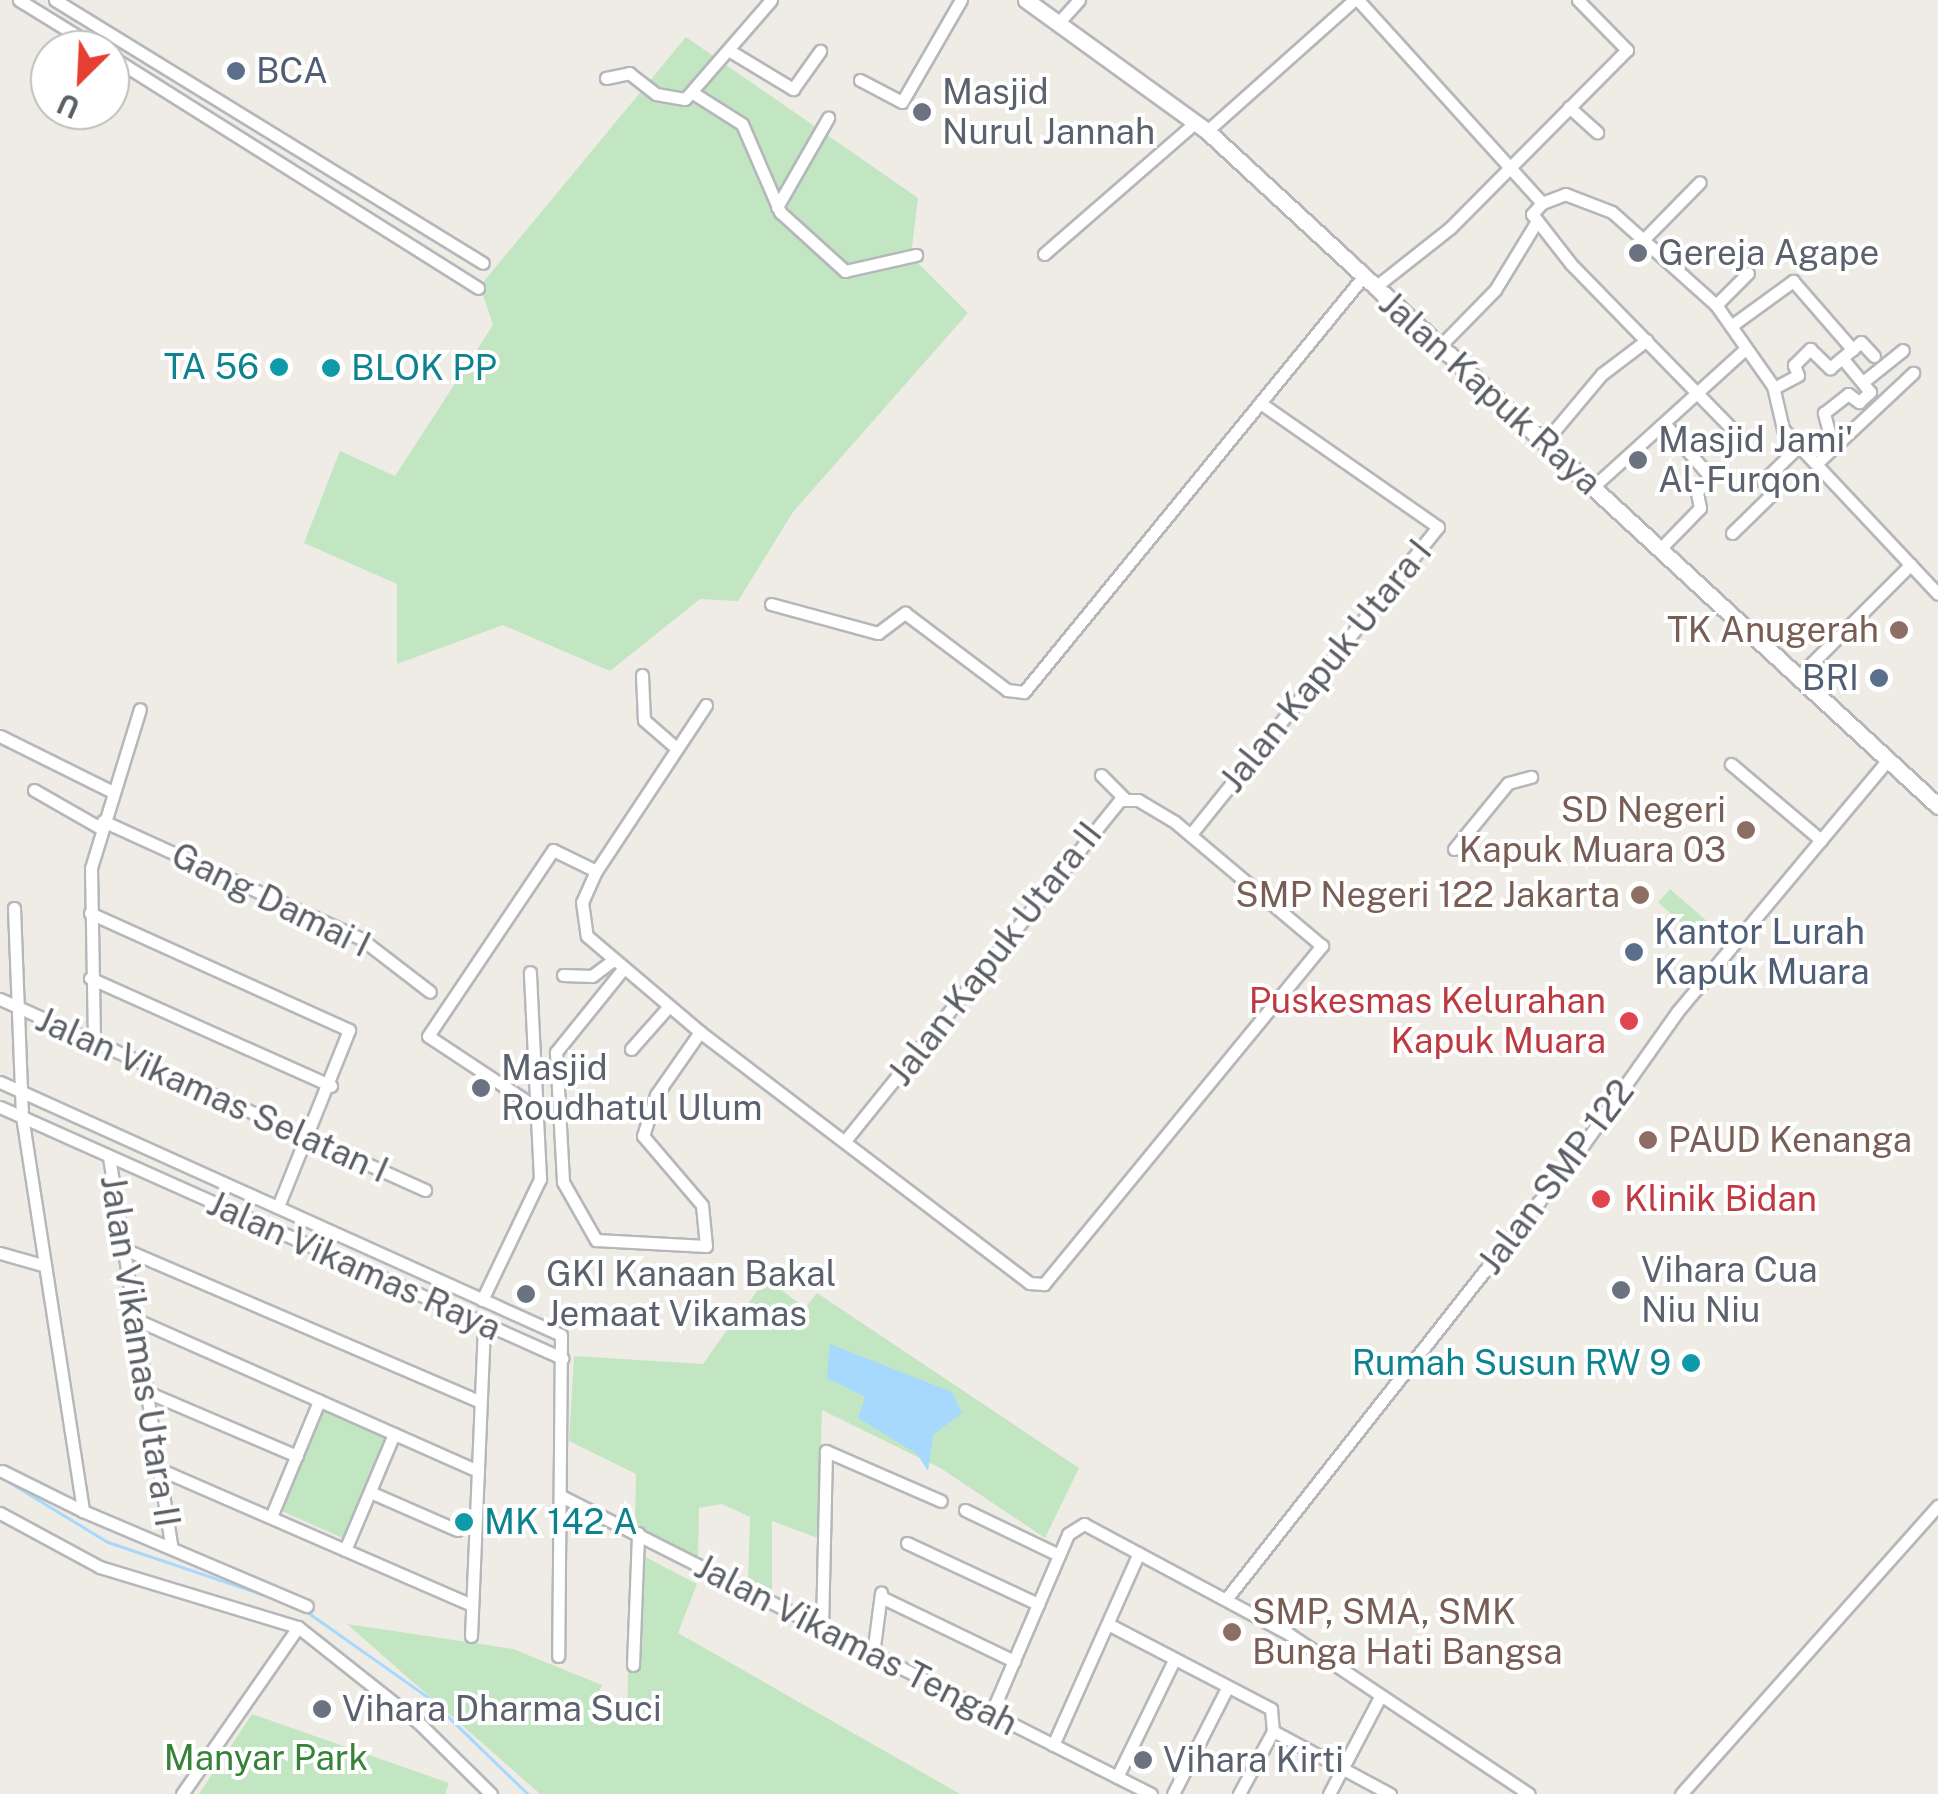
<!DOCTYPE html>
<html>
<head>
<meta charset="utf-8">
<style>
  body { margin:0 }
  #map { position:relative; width:1938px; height:1794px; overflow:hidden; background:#efece5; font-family:"Public Sans",sans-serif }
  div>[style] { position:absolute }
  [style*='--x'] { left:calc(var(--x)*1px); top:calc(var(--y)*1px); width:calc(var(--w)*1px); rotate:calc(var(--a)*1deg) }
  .green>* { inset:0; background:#c2e6c2; transform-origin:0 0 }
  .water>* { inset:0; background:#a6d9fd }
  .stream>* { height:2.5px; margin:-1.25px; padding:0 1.25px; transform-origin:1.25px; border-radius:1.25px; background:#a6d9fd }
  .roads { filter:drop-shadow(2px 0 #b5b7bb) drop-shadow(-2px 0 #b5b7bb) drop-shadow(0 2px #b5b7bb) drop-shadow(0 -2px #b5b7bb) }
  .minor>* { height:11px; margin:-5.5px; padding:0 5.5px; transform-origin:5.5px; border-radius:5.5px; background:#fff }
  .secondary>* { height:15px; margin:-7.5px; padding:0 7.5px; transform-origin:7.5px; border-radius:7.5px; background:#fff }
  .dots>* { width:28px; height:28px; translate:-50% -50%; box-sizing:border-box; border:5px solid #fff; border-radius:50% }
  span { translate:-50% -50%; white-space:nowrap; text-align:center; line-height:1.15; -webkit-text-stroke:8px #fff; paint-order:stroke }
  .service-label { font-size:35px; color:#4e5e75 }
  .left { translate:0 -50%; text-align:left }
  .right { translate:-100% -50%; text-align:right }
  .worship-label { font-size:35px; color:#5b616d }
  .culture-label { font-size:35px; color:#0d838f }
  .street-label { font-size:35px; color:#5c6065 }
  .education-label { font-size:35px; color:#785e54 }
  .health-label { font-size:35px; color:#be3a42 }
  .park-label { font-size:35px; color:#368238 }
  .north { position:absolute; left:30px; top:30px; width:100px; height:100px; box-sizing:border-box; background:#fff; border:2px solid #bebfc1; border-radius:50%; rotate:204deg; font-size:28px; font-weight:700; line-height:40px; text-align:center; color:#5c6065 }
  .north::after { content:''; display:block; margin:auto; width:35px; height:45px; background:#e63e33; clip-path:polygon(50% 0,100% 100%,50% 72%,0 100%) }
</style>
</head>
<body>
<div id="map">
  <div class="green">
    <div style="clip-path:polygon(686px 37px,918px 198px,911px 256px,968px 313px,793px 512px,738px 601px,700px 599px,610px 671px,503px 625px,397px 664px,397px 584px,304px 543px,340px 451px,395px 476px,493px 325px,480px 286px)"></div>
    <div style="left:1670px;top:889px;width:49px;height:18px;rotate:41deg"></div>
    <div style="clip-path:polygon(766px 1278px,805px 1308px,817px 1293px,1079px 1468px,1045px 1538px,942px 1469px,822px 1410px,818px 1538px,772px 1521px,772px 1598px,748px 1587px,750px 1517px,722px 1504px,699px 1508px,698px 1563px,635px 1532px,636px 1474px,569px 1441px,574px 1356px,703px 1364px,727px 1330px,743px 1327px,740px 1315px)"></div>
    <div style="left:324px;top:1405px;width:72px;height:114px;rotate:24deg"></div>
    <div style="clip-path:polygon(632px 1550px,697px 1584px,678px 1633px,960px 1794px,540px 1794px,347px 1624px,513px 1649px,602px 1685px,591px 1711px,606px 1722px,627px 1711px)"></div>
    <div style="clip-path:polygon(252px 1714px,449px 1783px,445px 1794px,199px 1794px)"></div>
  </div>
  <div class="water">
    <div style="clip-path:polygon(830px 1344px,952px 1392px,962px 1413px,933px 1435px,928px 1471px,917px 1454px,858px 1418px,865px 1397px,827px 1378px)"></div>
  </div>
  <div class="stream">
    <div style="--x:1;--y:1477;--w:125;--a:31.3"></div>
    <div style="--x:108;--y:1542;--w:177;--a:18.7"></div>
    <div style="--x:306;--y:1611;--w:149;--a:35.2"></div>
    <div style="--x:428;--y:1697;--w:139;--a:44.1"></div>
  </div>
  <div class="roads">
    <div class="minor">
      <div style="--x:19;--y:0;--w:95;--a:31.7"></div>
      <div style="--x:55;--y:0;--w:502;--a:31.57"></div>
      <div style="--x:1358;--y:0;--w:274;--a:47.8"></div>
      <div style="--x:1542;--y:203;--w:25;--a:-21"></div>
      <div style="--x:1565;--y:194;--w:50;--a:21"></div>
      <div style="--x:1612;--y:212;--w:140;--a:41.8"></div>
      <div style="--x:1716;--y:305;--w:99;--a:54.9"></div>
      <div style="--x:1773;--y:386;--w:44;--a:76.9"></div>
      <div style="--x:1783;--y:429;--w:226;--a:46.8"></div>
      <div style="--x:1060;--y:21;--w:28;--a:-48"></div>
      <div style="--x:730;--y:51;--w:74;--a:31.1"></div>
      <div style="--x:793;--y:89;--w:47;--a:-54.6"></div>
      <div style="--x:110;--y:56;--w:435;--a:32.2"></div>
      <div style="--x:606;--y:78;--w:24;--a:-12"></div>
      <div style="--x:629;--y:73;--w:34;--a:38"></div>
      <div style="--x:656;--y:94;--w:29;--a:10"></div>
      <div style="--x:685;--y:99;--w:131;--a:-49"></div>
      <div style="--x:860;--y:80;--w:47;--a:27.6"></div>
      <div style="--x:902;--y:102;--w:118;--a:-60"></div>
      <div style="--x:693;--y:93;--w:58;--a:32.3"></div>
      <div style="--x:742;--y:124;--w:96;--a:66.6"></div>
      <div style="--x:780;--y:212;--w:88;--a:42.2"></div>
      <div style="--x:845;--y:271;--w:73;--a:-12.7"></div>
      <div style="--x:1569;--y:107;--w:38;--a:42"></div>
      <div style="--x:1207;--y:131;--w:197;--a:-41.7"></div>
      <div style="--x:1542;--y:203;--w:15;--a:132"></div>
      <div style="--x:1532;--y:214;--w:63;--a:52"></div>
      <div style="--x:1571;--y:264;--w:243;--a:45.7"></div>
      <div style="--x:777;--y:207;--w:103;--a:-60.2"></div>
      <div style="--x:1645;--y:238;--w:78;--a:-45.5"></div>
      <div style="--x:1044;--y:254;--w:201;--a:-41"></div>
      <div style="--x:1374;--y:288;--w:97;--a:-38.3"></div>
      <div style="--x:1450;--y:228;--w:251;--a:-45.2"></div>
      <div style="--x:1627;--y:50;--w:70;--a:-134.4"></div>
      <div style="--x:1716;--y:305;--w:45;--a:-45"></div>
      <div style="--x:1731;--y:326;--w:77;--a:-36"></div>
      <div style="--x:1793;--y:281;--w:91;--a:49"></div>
      <div style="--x:1439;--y:347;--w:80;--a:-45.5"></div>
      <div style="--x:1495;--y:290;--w:81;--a:-58.7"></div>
      <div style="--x:1863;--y:382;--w:51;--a:-38.7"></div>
      <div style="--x:1774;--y:388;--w:27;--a:-28"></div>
      <div style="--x:1798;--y:375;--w:11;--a:-112"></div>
      <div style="--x:1794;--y:365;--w:23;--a:-45"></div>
      <div style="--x:1810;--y:349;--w:28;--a:44"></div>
      <div style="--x:1830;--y:368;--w:40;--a:-40"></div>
      <div style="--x:1861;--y:342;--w:19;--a:47"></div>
      <div style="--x:1544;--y:443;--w:90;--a:-50"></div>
      <div style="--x:1602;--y:374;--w:56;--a:-37.1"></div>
      <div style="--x:1805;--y:452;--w:31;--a:-40"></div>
      <div style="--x:1829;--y:432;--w:20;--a:-105"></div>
      <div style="--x:1824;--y:413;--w:31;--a:-38"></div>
      <div style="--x:1848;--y:394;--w:14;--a:36"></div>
      <div style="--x:1859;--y:402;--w:15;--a:-42"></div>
      <div style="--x:1870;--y:392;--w:43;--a:-129.3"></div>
      <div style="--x:1817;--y:463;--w:132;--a:-43.2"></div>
      <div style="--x:1593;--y:487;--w:204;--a:-42.2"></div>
      <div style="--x:1732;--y:533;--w:59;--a:-44.3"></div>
      <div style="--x:1774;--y:492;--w:16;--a:-135"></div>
      <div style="--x:1763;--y:481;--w:50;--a:-44.2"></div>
      <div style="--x:1660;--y:549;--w:57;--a:-45.7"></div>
      <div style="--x:1700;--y:508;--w:16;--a:-101"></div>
      <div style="--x:1697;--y:492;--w:20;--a:-49"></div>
      <div style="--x:1710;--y:477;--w:71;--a:-130.4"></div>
      <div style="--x:771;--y:604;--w:111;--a:15.2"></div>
      <div style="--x:878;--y:633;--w:34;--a:-37"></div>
      <div style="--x:905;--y:613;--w:128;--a:37"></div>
      <div style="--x:1007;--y:690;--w:17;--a:7"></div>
      <div style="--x:1024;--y:692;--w:536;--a:-50.76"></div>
      <div style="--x:642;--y:675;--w:45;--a:87.5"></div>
      <div style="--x:644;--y:720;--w:41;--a:41.1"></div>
      <div style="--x:1799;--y:676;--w:158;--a:-45"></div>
      <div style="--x:706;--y:705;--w:199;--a:123.5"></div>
      <div style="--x:596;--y:871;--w:34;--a:114"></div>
      <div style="--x:582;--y:902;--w:34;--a:82"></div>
      <div style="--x:587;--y:936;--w:148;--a:40.3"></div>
      <div style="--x:700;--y:1032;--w:414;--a:37.3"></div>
      <div style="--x:1029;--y:1283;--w:15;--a:4"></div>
      <div style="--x:1044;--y:1284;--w:438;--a:-50.6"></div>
      <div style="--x:1322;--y:946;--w:192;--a:-139.9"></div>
      <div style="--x:1175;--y:822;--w:43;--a:-149.3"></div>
      <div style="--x:1138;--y:800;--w:18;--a:180"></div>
      <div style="--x:1120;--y:800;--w:438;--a:128.9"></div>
      <div style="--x:0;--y:736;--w:122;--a:26.4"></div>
      <div style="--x:1731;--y:764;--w:118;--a:40.2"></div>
      <div style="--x:1101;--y:775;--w:34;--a:45"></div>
      <div style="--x:34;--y:790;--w:78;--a:29.8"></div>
      <div style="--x:103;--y:821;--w:282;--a:24.5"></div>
      <div style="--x:360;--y:938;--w:88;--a:37.6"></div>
      <div style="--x:1191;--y:834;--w:394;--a:-51.2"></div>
      <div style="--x:1438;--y:527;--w:217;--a:-145.1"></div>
      <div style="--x:1454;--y:849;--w:85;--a:-50.7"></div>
      <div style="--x:1508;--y:783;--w:24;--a:-15"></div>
      <div style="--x:14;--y:908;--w:208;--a:87.8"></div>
      <div style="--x:22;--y:1116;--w:400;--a:81.2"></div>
      <div style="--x:83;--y:1511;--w:243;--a:23"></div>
      <div style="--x:90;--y:913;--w:284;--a:24.3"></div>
      <div style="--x:349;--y:1030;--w:191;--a:111.9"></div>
      <div style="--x:623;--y:969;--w:107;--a:128.9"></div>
      <div style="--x:556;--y:1052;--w:130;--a:86.9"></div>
      <div style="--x:563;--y:1182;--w:67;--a:60.4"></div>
      <div style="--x:596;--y:1240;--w:110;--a:3.1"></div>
      <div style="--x:706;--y:1246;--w:41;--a:-95.6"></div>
      <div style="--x:702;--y:1205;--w:91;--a:-130.5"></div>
      <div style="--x:643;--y:1136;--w:43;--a:-72.4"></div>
      <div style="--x:656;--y:1095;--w:77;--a:-55.1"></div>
      <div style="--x:563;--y:975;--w:29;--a:2"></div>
      <div style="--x:592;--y:976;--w:26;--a:-37"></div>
      <div style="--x:90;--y:978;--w:264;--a:24.1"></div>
      <div style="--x:0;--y:999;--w:466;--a:24.2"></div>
      <div style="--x:94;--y:1040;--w:172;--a:-91"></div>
      <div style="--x:91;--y:868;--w:166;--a:-72.9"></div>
      <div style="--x:631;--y:1049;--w:57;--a:-48.5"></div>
      <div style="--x:0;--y:1082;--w:615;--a:24.27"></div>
      <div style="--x:561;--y:1335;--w:321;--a:90.5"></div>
      <div style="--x:0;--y:1107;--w:616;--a:24.07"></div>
      <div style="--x:540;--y:1110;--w:134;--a:-146.5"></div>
      <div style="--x:428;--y:1036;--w:224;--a:-56.1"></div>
      <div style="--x:553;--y:850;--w:48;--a:26"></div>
      <div style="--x:109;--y:1157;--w:394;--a:80.9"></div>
      <div style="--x:124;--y:1249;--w:388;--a:23.2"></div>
      <div style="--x:0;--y:1253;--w:44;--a:15.9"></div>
      <div style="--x:482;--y:1300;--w:134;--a:-64.4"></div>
      <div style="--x:540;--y:1179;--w:207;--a:-92.8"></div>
      <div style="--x:135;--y:1319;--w:375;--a:23.9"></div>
      <div style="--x:147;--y:1392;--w:163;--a:23.1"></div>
      <div style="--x:159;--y:1469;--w:341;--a:23.5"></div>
      <div style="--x:2;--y:1471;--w:90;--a:26.3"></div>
      <div style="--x:370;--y:1492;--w:95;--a:23.6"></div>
      <div style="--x:561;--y:1496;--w:661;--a:26.8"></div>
      <div style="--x:965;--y:1510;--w:104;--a:25.6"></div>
      <div style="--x:0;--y:1513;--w:114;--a:28.4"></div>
      <div style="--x:100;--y:1567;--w:207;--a:16.9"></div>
      <div style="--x:298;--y:1627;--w:154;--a:38.4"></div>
      <div style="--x:419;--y:1723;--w:101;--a:44.6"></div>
      <div style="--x:271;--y:1517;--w:126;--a:-67.5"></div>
      <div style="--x:907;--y:1543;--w:145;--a:25"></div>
      <div style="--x:345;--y:1550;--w:126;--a:-67.1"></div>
      <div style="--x:881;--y:1597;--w:148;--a:25.7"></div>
      <div style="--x:1227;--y:1598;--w:568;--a:-51.8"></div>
      <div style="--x:1578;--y:1152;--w:171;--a:-54.7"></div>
      <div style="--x:1677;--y:1012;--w:329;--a:-50.1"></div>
      <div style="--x:1108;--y:1624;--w:184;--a:27.5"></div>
      <div style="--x:1271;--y:1709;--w:22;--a:85"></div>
      <div style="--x:1273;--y:1731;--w:72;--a:118.4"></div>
      <div style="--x:822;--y:1628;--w:177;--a:-88.7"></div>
      <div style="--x:826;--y:1451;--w:125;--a:23.5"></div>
      <div style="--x:471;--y:1636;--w:312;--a:-87.6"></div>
      <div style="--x:873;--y:1654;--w:62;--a:-82.5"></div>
      <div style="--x:633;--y:1665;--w:132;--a:-87.8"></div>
      <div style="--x:991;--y:1714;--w:196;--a:-66.8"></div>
      <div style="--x:1068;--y:1534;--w:19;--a:-32"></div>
      <div style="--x:1084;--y:1524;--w:233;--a:28.2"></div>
      <div style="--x:1289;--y:1634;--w:288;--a:33.7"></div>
      <div style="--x:1273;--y:1731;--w:133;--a:28.3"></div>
      <div style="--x:1053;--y:1745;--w:210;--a:-65.9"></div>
      <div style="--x:1117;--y:1777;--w:130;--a:-64"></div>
      <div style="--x:182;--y:1794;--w:203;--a:-55.2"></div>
      <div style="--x:1173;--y:1794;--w:119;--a:-63"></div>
      <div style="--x:1329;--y:1794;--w:110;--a:-62.3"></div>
      <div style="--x:1681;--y:1794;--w:386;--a:-48.3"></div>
    </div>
    <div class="secondary">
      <div style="--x:1026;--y:0;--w:223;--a:35.9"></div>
      <div style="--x:1207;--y:131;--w:995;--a:42.72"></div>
    </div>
  </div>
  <div class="dots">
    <div style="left:236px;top:71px;background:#5c6f8a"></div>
    <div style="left:922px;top:112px;background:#6b7280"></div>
    <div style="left:1638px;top:253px;background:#6b7280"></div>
    <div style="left:279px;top:367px;background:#0f9aa8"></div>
    <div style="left:331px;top:368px;background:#0f9aa8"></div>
    <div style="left:1638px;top:460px;background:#6b7280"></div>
    <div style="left:1899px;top:630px;background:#8d6e63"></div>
    <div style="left:1879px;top:678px;background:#5c6f8a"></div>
    <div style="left:1746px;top:830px;background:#8d6e63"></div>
    <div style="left:1640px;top:895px;background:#8d6e63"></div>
    <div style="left:1634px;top:952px;background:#5c6f8a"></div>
    <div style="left:1629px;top:1021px;background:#e0444e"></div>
    <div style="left:481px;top:1088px;background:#6b7280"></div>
    <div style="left:1648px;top:1140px;background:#8d6e63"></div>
    <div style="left:1601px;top:1199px;background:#e0444e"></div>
    <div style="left:1621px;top:1290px;background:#6b7280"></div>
    <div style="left:526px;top:1294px;background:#6b7280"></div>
    <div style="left:1691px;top:1363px;background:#0f9aa8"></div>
    <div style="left:464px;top:1522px;background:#0f9aa8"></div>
    <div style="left:1232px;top:1632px;background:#8d6e63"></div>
    <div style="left:322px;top:1709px;background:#6b7280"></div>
    <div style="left:1143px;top:1760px;background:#6b7280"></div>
  </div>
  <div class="service-label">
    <span class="left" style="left:256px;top:71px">BCA</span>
    <span class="right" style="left:1859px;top:678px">BRI</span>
    <span class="left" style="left:1654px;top:952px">Kantor Lurah<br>Kapuk Muara</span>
  </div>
  <div class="worship-label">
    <span class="left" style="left:942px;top:112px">Masjid<br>Nurul Jannah</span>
    <span class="left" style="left:1658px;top:253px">Gereja Agape</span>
    <span class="left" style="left:1658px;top:460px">Masjid Jami'<br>Al-Furqon</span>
    <span class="left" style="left:501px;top:1088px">Masjid<br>Roudhatul Ulum</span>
    <span class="left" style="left:1641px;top:1290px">Vihara Cua<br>Niu Niu</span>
    <span class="left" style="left:546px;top:1294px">GKI Kanaan Bakal<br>Jemaat Vikamas</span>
    <span class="left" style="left:342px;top:1709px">Vihara Dharma Suci</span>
    <span class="left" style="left:1163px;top:1760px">Vihara Kirti</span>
  </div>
  <div class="culture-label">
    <span class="right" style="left:259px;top:367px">TA 56</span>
    <span class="left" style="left:351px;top:368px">BLOK PP</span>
    <span class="right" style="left:1671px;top:1363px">Rumah Susun RW 9</span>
    <span class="left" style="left:484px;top:1522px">MK 142 A</span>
  </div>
  <div class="street-label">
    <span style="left:1490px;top:393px;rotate:42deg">Jalan Kapuk Raya</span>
    <span style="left:1326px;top:666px;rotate:-51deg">Jalan Kapuk Utara I</span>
    <span style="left:271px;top:900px;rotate:26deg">Gang Damai I</span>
    <span style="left:995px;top:954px;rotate:-52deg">Jalan Kapuk Utara II</span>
    <span style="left:212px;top:1095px;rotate:24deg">Jalan Vikamas Selatan I</span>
    <span style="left:1556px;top:1177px;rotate:-53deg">Jalan SMP 122</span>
    <span style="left:354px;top:1266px;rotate:24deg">Jalan Vikamas Raya</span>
    <span style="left:140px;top:1351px;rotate:81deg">Jalan Vikamas Utara II</span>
    <span style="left:856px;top:1645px;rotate:27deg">Jalan Vikamas Tengah</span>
  </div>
  <div class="education-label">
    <span class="right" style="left:1879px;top:630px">TK Anugerah</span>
    <span class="right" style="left:1726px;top:830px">SD Negeri<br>Kapuk Muara 03</span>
    <span class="right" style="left:1620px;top:895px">SMP Negeri 122 Jakarta</span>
    <span class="left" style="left:1668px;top:1140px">PAUD Kenanga</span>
    <span class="left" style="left:1252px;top:1632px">SMP, SMA, SMK<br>Bunga Hati Bangsa</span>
  </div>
  <div class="health-label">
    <span class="right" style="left:1606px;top:1021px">Puskesmas Kelurahan<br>Kapuk Muara</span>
    <span class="left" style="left:1624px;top:1199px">Klinik Bidan</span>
  </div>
  <div class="park-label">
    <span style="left:266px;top:1758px">Manyar Park</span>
  </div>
  <div class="north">U</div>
</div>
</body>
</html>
